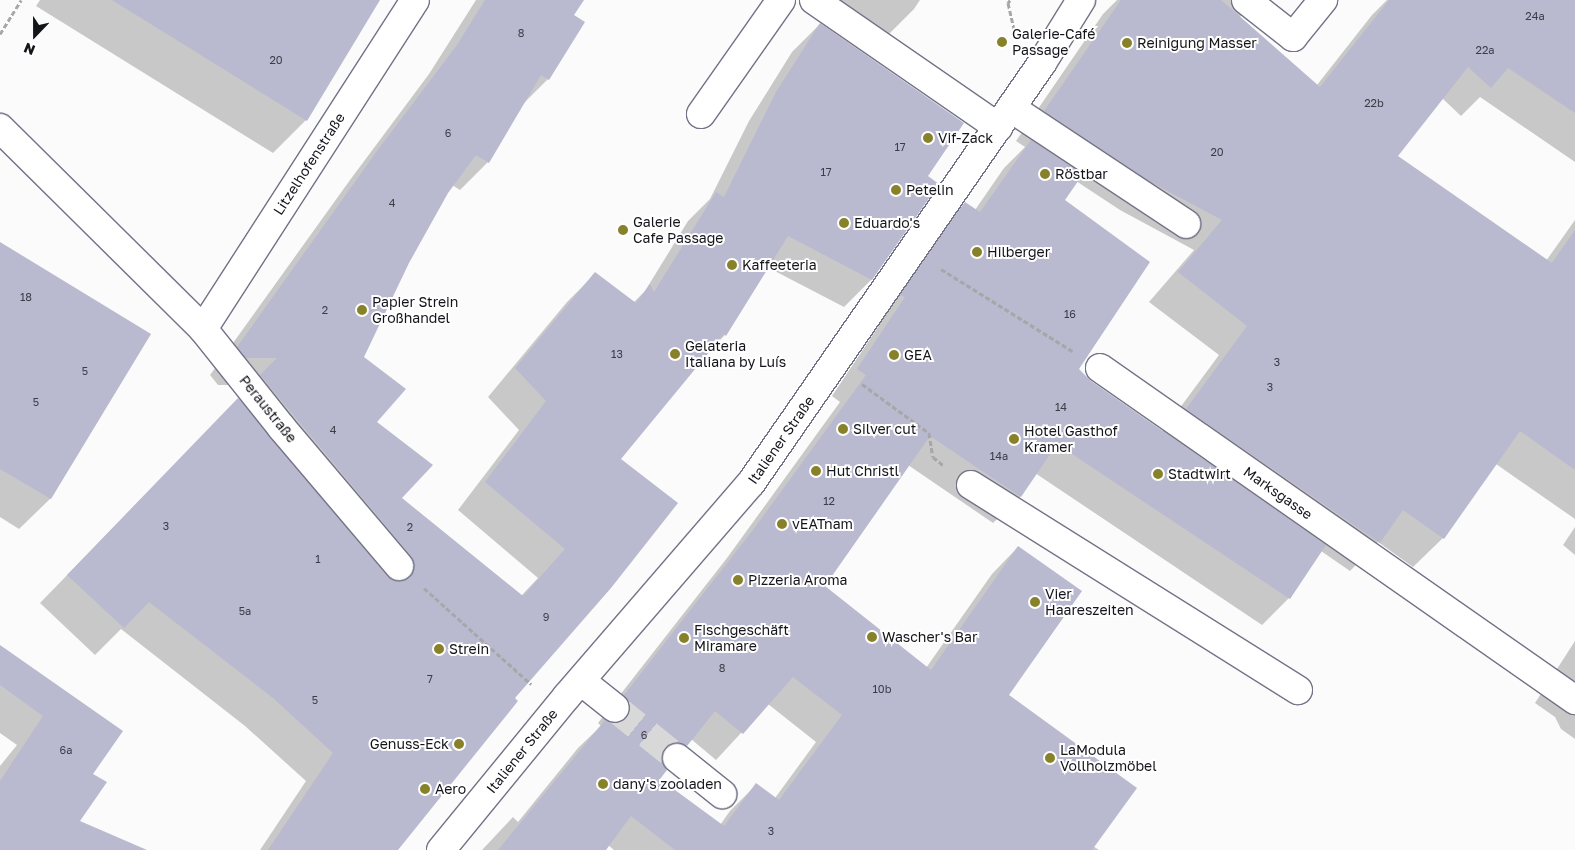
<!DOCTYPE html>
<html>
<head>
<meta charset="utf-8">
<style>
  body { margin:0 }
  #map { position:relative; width:1575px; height:850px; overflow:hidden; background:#fbfbfb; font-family:"Golos Text",sans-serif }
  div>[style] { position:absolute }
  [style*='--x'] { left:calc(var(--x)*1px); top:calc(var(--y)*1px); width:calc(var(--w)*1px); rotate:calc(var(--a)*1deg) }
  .shadow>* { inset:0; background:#0003 }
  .building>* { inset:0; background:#b9b9cf }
  .minor-tunnel>* { height:28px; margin-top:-14px; transform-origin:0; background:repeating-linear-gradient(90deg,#d8d8d9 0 28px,transparent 0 42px) }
  .path>* { height:3px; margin-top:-1.5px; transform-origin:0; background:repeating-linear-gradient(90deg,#a7a7aa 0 5px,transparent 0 7.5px) }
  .roads { filter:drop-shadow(1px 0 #737387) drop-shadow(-1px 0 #737387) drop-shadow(0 1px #737387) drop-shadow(0 -1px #737387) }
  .minor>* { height:28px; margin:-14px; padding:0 14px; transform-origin:14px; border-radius:14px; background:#fff }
  .dots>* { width:14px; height:14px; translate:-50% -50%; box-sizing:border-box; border:2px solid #fff; border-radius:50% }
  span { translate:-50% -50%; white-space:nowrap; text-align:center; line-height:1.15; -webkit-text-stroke:4px #fff; paint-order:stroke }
  .number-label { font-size:11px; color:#3d3d48 }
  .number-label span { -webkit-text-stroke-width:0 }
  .poi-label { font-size:14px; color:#14141b }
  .left { translate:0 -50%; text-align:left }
  .right { translate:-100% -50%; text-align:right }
  .street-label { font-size:14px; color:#14141b }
  .north { position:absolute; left:10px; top:10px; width:50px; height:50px; -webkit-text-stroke:4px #fff; paint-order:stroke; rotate:202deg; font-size:14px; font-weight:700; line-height:20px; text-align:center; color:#14141b }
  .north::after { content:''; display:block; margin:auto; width:18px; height:22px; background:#14141b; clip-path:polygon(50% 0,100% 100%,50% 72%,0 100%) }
</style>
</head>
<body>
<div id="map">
  <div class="shadow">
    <div style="clip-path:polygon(40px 0,379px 0,306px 120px,273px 153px,36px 6px)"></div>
    <div style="clip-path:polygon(476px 0,582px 0,573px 16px,548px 79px,520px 107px,488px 162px,460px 190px,452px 185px,408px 262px,363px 358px,375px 422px,400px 498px,521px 596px,538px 578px,458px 510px,519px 430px,488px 397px,567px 302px,595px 274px,633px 303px,645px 291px,688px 221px,710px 199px,749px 121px,792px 52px,820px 24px,926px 176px,872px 279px,844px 307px,767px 267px,725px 335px,703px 357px,619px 459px,514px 698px,395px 850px,260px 850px,306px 781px,245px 726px,121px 629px,95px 655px,40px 603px,252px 385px,218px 385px,210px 375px,350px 180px,429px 74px)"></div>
    <div style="clip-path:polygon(831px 0,920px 0,914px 9px,887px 36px)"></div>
    <div style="clip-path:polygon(evenodd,1117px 0,1257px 0,1240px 17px,1317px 85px,1372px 15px,1387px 0,1575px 0,1575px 162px,1480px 97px,1461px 116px,1442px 98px,1396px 156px,1546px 261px,1575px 220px,1575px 519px,1496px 464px,1443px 538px,1413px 567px,1378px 542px,1350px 571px,1321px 551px,1289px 598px,1262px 625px,1035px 473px,1020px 497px,993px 523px,908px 465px,823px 586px,926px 668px,992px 574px,1018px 547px,1008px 695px,1093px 846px,1099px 850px,614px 850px,608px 845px,604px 850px,482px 850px,513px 817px,518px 822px,578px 748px,601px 726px,598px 723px,727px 558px,840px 402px,832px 396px,880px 324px,875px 322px,939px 230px,965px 203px,975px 210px,1004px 168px,1025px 147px,1016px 141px,1103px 14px,1117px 0,1076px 181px,1120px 210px,1194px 250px,1149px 302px,1219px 355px,1162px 432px,1090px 382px,1077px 369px,1063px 200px,1076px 181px,1117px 0,768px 704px,816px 742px,775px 798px,756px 785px,730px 811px,720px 825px,658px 779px,664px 767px,691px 739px,716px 760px,768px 704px)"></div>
    <div style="clip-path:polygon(0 244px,150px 334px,50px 499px,19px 529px,0 517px)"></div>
    <div style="clip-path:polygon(1575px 527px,1575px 555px,1563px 545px)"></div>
    <div style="clip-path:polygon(1575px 641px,1575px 739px,1561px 729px,1555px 717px,1535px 703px)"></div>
    <div style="clip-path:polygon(0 646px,91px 774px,78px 821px,144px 850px,0 850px,0 766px,17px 745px,0 733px)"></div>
  </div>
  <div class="building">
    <div style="clip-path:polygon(112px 0,380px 0,307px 121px)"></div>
    <div style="clip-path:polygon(485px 0,584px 0,574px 15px,585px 22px,549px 80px,541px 75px,489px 163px,476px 155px,448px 193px,409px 263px,364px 357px,406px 389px,377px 422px,433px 465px,402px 498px,523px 596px,565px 549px,485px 482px,546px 401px,515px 368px,595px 272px,636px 303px,650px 284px,654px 292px,716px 192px,724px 197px,776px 92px,820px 23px,964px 123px,928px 176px,939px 184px,872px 280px,788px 236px,726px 336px,724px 334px,621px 459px,678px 503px,611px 588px,515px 698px,518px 701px,398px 850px,268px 850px,333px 753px,273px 698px,149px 602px,124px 628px,67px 575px,238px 398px,387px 576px,393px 580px,401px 581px,409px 578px,413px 572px,414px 564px,411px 556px,260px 375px,277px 358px,246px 358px,237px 347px,377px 151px,457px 45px)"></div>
    <div style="clip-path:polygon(1121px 0,1221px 0,1320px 87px,1389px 0,1575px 0,1575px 113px,1508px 68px,1491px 88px,1468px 67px,1398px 156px,1552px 263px,1575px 230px,1575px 470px,1520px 431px,1444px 539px,1403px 510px,1380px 543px,1186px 409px,1247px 326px,1178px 272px,1222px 220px,1149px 181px,1044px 111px)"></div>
    <div style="clip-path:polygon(evenodd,1031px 140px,1083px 174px,1065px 200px,1150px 262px,1079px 369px,1091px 381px,1326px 545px,1290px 599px,1057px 444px,1021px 497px,930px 436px,825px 586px,931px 670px,1018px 546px,1082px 591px,1009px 695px,1137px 788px,1092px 850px,675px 850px,631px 816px,606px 850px,498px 850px,605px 720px,613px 723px,621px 722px,627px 717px,630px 711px,630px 703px,624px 695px,753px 530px,866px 375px,857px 369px,905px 297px,900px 295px,965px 202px,980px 212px,1031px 140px,793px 677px,842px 715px,779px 800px,756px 783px,724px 826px,660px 779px,667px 770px,662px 763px,662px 756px,665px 748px,672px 743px,679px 743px,687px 746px,715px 711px,743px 734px,793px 677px)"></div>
    <div style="clip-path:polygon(0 242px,151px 334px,51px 499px,0 469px)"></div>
    <div style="clip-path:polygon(0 645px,123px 731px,93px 774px,107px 782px,80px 821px,147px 850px,0 850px,0 781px,43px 716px,0 685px)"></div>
  </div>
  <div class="minor-tunnel">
    <div style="--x:615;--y:708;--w:80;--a:38.9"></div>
  </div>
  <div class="path">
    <div style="--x:1010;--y:0;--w:4;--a:124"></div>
    <div style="--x:1008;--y:3;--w:35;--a:77"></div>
    <div style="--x:0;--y:34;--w:40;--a:-58"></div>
    <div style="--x:941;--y:269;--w:155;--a:32"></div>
    <div style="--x:862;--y:384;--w:83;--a:36.2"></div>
    <div style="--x:929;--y:433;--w:24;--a:81"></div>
    <div style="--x:933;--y:457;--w:13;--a:39"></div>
    <div style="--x:424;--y:588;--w:144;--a:41.9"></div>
  </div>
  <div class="roads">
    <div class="minor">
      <div style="--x:814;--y:0;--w:224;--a:34.6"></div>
      <div style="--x:1246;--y:0;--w:60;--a:38.2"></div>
      <div style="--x:1293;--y:37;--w:48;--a:-51"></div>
      <div style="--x:1011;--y:108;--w:210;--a:33.5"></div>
      <div style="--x:701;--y:114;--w:139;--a:-54.9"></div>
      <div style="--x:0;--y:128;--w:286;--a:44.7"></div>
      <div style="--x:203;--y:329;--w:127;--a:51.4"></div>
      <div style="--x:282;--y:428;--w:181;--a:49.7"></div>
      <div style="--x:203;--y:329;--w:391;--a:-57.2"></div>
      <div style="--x:1100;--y:368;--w:580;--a:34.95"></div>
      <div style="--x:971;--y:485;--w:386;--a:32.1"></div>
      <div style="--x:581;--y:681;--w:43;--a:38.5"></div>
      <div style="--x:677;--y:758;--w:58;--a:38.7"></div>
      <div style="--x:441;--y:850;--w:199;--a:-50.7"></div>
      <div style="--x:567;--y:696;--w:281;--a:-49.2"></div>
      <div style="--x:751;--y:483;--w:511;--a:-55.28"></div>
      <div style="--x:1042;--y:63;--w:74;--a:-58.2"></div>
    </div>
  </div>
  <div class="dots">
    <div style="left:1002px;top:42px;background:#87822a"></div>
    <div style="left:1127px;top:43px;background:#87822a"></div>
    <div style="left:928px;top:138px;background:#87822a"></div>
    <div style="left:1045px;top:174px;background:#87822a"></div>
    <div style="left:896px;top:190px;background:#87822a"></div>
    <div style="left:844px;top:223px;background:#87822a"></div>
    <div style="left:623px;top:230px;background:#87822a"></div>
    <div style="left:977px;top:252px;background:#87822a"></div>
    <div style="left:732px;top:265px;background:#87822a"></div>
    <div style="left:362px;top:310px;background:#87822a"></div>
    <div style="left:675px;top:354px;background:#87822a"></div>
    <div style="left:894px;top:355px;background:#87822a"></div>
    <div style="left:843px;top:429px;background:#87822a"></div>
    <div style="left:1014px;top:439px;background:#87822a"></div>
    <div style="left:816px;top:471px;background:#87822a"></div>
    <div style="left:1158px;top:474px;background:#87822a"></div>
    <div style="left:782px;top:524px;background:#87822a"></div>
    <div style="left:738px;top:580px;background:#87822a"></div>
    <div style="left:1035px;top:602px;background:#87822a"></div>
    <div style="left:872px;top:637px;background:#87822a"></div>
    <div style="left:684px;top:638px;background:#87822a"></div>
    <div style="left:439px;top:649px;background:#87822a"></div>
    <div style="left:459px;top:744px;background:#87822a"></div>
    <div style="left:1050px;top:758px;background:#87822a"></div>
    <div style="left:603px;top:784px;background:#87822a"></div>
    <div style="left:425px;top:789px;background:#87822a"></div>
  </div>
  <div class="number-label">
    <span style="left:1535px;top:16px">24a</span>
    <span style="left:521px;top:33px">8</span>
    <span style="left:1485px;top:50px">22a</span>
    <span style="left:276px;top:60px">20</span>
    <span style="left:1374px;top:103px">22b</span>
    <span style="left:448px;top:133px">6</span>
    <span style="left:900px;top:147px">17</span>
    <span style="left:1217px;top:152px">20</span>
    <span style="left:826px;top:172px">17</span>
    <span style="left:392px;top:203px">4</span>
    <span style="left:26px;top:297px">18</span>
    <span style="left:325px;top:310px">2</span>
    <span style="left:1070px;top:314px">16</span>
    <span style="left:617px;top:354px">13</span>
    <span style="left:1277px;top:362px">3</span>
    <span style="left:85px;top:371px">5</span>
    <span style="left:1270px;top:387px">3</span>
    <span style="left:36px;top:402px">5</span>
    <span style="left:1061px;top:407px">14</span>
    <span style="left:333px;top:430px">4</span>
    <span style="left:999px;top:456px">14a</span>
    <span style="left:829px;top:501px">12</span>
    <span style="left:166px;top:526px">3</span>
    <span style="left:410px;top:527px">2</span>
    <span style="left:318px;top:559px">1</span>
    <span style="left:245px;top:611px">5a</span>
    <span style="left:546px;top:617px">9</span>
    <span style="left:722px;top:668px">8</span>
    <span style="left:430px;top:679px">7</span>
    <span style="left:882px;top:689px">10b</span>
    <span style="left:315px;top:700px">5</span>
    <span style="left:644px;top:735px">6</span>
    <span style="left:66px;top:750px">6a</span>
    <span style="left:771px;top:831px">3</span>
  </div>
  <div class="poi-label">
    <span class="left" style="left:1012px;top:42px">Galerie-Café<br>Passage</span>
    <span class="left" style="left:1137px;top:43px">Reinigung Masser</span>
    <span class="left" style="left:938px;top:138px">Vif-Zack</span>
    <span class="left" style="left:1055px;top:174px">Röstbar</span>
    <span class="left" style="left:906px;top:190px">Petelin</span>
    <span class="left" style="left:633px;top:230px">Galerie<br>Cafe Passage</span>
    <span class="left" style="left:854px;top:223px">Eduardo's</span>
    <span class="left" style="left:987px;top:252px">Hilberger</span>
    <span class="left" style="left:742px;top:265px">Kaffeeteria</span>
    <span class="left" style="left:372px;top:310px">Papier Strein<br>Großhandel</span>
    <span class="left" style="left:685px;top:354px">Gelateria<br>Italiana by Luís</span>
    <span class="left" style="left:904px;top:355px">GEA</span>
    <span class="left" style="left:853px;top:429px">Silver cut</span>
    <span class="left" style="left:1024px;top:439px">Hotel Gasthof<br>Kramer</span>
    <span class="left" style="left:826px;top:471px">Hut Christl</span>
    <span class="left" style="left:1168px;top:474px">Stadtwirt</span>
    <span class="left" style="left:792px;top:524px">vEATnam</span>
    <span class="left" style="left:748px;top:580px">Pizzeria Aroma</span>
    <span class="left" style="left:1045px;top:602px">Vier<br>Haareszeiten</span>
    <span class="left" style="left:694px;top:638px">Fischgeschäft<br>Miramare</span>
    <span class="left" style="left:882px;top:637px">Wascher's Bar</span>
    <span class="left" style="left:449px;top:649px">Strein</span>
    <span class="right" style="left:449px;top:744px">Genuss-Eck</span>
    <span class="left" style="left:1060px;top:758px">LaModula<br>Vollholzmöbel</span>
    <span class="left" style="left:613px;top:784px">dany's zooladen</span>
    <span class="left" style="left:435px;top:789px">Aero</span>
  </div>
  <div class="street-label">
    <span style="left:309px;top:164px;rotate:-57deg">Litzelhofenstraße</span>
    <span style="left:268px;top:409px;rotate:51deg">Peraustraße</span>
    <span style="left:781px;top:440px;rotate:-55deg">Italiener Straße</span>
    <span style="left:1278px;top:493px;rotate:35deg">Marksgasse</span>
    <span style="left:522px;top:751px;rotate:-51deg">Italiener Straße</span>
  </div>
  <div class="north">N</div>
</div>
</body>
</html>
